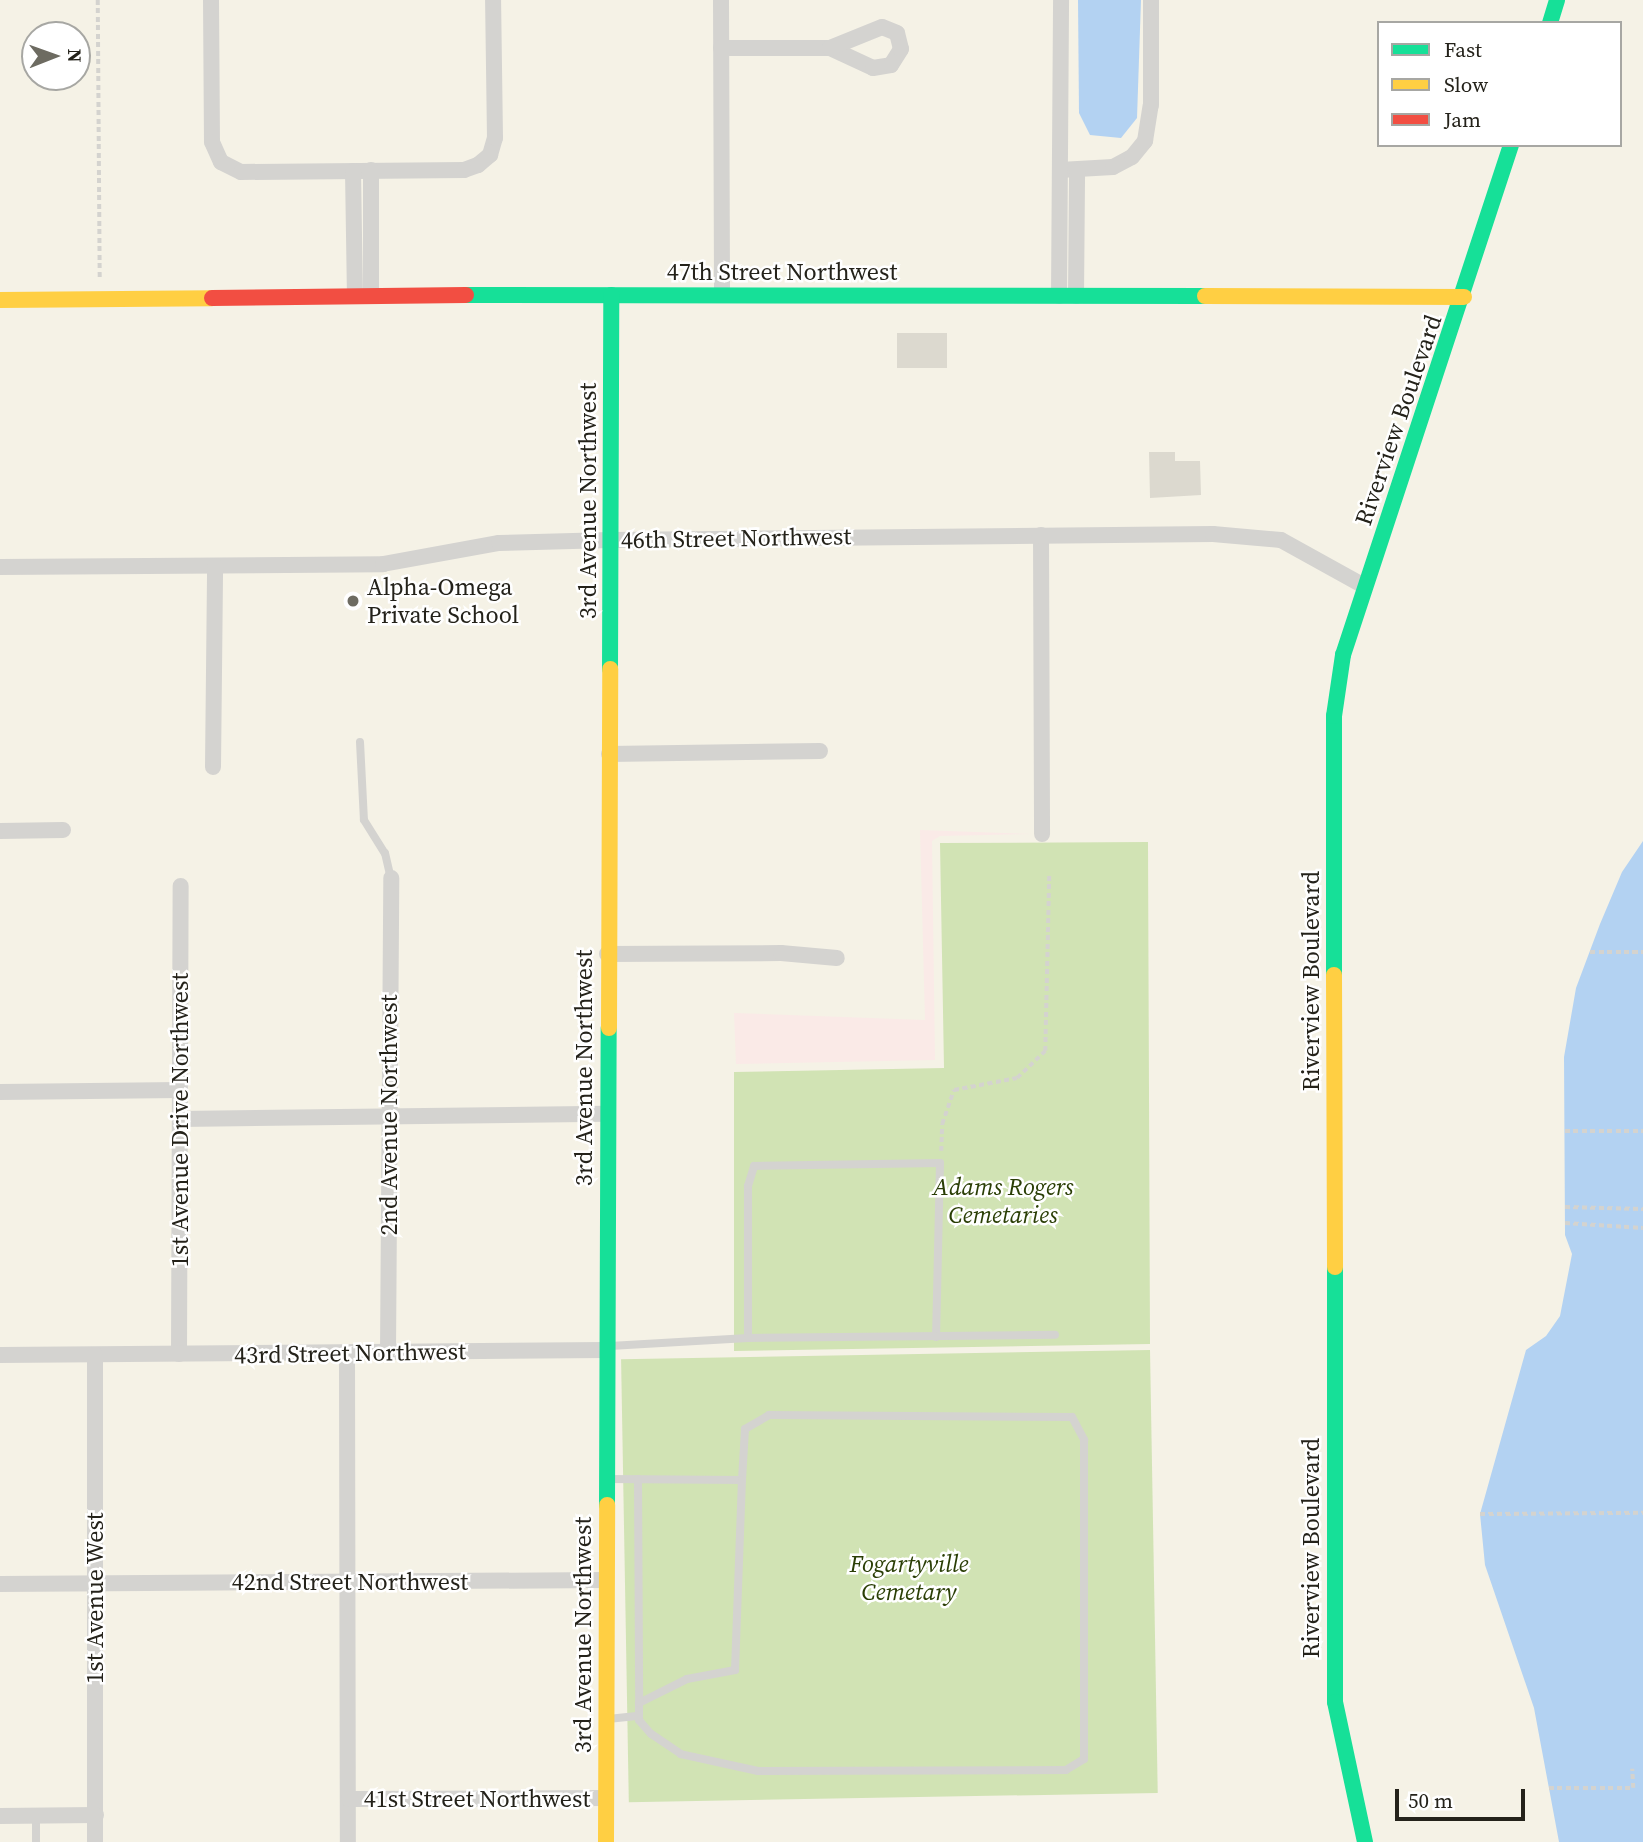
<!DOCTYPE html>
<html>
<head>
<meta charset="utf-8">
<style>
  body { margin:0 }
  #map { position:relative; width:1643px; height:1842px; overflow:hidden; background:#f5f2e6; font-family:"Source Serif 4",serif }
  div>[style] { position:absolute }
  [style*='--x'] { left:calc(var(--x)*1px); top:calc(var(--y)*1px); width:calc(var(--w)*1px); rotate:calc(var(--a)*1deg) }
  .commercial>* { inset:0; background:#faeae7 }
  .green>* { inset:0; background:#d1e3b4; transform-origin:0 0 }
  .water>* { inset:0; background:#b3d2f2 }
  .building>* { inset:0; background:#dcd9cf; transform-origin:0 0 }
  .path>* { height:3.5px; margin-top:-1.75px; transform-origin:0; background:repeating-linear-gradient(90deg,#d4d3cf 0 5px,transparent 0 8.5px) }
  .lane>* { height:8px; margin:-4px; padding:0 4px; transform-origin:4px; border-radius:4px; background:#d4d3d0 }
  .street>* { height:16px; margin:-8px; padding:0 8px; transform-origin:8px; border-radius:8px; background:#d4d3d0 }
  .fast>* { height:16px; margin:-8px; padding:0 8px; transform-origin:8px; border-radius:8px; background:#16e098 }
  .slow>* { height:16px; margin:-8px; padding:0 8px; transform-origin:8px; border-radius:8px; background:#ffcf43 }
  .jam>* { height:16px; margin:-8px; padding:0 8px; transform-origin:8px; border-radius:8px; background:#f24e42 }
  .dots>* { width:19px; height:19px; translate:-50% -50%; box-sizing:border-box; border:4px solid #fff; border-radius:50% }
  span { translate:-50% -50%; white-space:nowrap; text-align:center; line-height:1.15; -webkit-text-stroke:5px #fff; paint-order:stroke }
  .street-label { font-size:24px; color:#24221a }
  .poi-label { font-size:24px; color:#24221a }
  .left { translate:0 -50%; text-align:left }
  .park-label { font-size:24px; color:#2a3e05; font-style:italic }
  .legend { position:absolute; left:1377px; top:21px; width:245px; height:126px; box-sizing:border-box; background:#fff; border:2px solid #a7a7a3; margin:0; padding:9px 12px; list-style:none; font-size:21px; color:#24221a }
  .legend li { display:flex; align-items:center; gap:14px; height:35px }
  .legend b { width:35px; border:2px solid #a7a7a3 }
  .north { position:absolute; left:21px; top:21px; width:70px; height:70px; box-sizing:border-box; background:#fff; border:2px solid #a7a7a3; border-radius:50%; rotate:89deg; font-size:19px; font-weight:700; line-height:28px; text-align:center; color:#24221a }
  .north::after { content:''; display:block; margin:auto; width:24px; height:32px; background:#6d6b61; clip-path:polygon(50% 0,100% 100%,50% 72%,0 100%) }
  .scale { position:absolute; left:1395px; top:1789px; width:130px; height:32px; box-sizing:border-box; border:4px solid #24221a; border-top:0; padding-left:9px; font-size:21px; line-height:24px; white-space:nowrap; color:#24221a; -webkit-text-stroke:5px #fff; paint-order:stroke }
</style>
</head>
<body>
<div id="map">
  <div class="commercial">
    <div style="clip-path:polygon(920px 830px,1032px 834px,940px 836px,932px 841px,935px 1060px,736px 1064px,734px 1013px,925px 1020px)"></div>
  </div>
  <div class="green">
    <div style="clip-path:polygon(1148px 842px,1150px 1344px,734px 1351px,734px 1072px,944px 1068px,940px 843px)"></div>
    <div style="left:1150px;top:1350px;width:443px;height:529px;rotate:89deg"></div>
  </div>
  <div class="water">
    <div style="clip-path:polygon(1078px 0,1141px 0,1137px 118px,1121px 138px,1090px 135px,1079px 113px)"></div>
    <div style="clip-path:polygon(1643px 841px,1643px 1842px,1559px 1842px,1534px 1708px,1485px 1565px,1480px 1514px,1526px 1350px,1546px 1336px,1560px 1316px,1572px 1254px,1565px 1235px,1564px 1057px,1576px 988px,1600px 924px,1622px 872px)"></div>
  </div>
  <div class="building">
    <div style="left:947px;top:333px;width:35px;height:50px;rotate:90deg"></div>
    <div style="clip-path:polygon(1149px 452px,1175px 452px,1175px 461px,1200px 461px,1201px 495px,1150px 498px)"></div>
  </div>
  <div class="path">
    <div style="--x:98;--y:0;--w:280;--a:89.6"></div>
    <div style="--x:1590;--y:952;--w:53;--a:0"></div>
    <div style="--x:1565;--y:1131;--w:78;--a:0"></div>
    <div style="--x:941;--y:1151;--w:27;--a:-88"></div>
    <div style="--x:942;--y:1124;--w:36;--a:-71"></div>
    <div style="--x:954;--y:1090;--w:64;--a:-10.8"></div>
    <div style="--x:1017;--y:1078;--w:39;--a:-44"></div>
    <div style="--x:1045;--y:1051;--w:178;--a:-88.7"></div>
    <div style="--x:1565;--y:1207;--w:78;--a:1.5"></div>
    <div style="--x:1565;--y:1223;--w:78;--a:3.7"></div>
    <div style="--x:1480;--y:1514;--w:163;--a:-0.4"></div>
    <div style="--x:1549;--y:1788;--w:84;--a:0"></div>
    <div style="--x:1633;--y:1788;--w:19;--a:-93"></div>
  </div>
  <div class="lane">
    <div style="--x:360;--y:742;--w:78;--a:87.1"></div>
    <div style="--x:364;--y:820;--w:39;--a:58"></div>
    <div style="--x:385;--y:853;--w:26;--a:77"></div>
    <div style="--x:748;--y:1338;--w:152;--a:-90"></div>
    <div style="--x:748;--y:1186;--w:21;--a:-73"></div>
    <div style="--x:754;--y:1166;--w:186;--a:-0.9"></div>
    <div style="--x:940;--y:1163;--w:174;--a:91.3"></div>
    <div style="--x:610;--y:1346;--w:138;--a:-3.3"></div>
    <div style="--x:748;--y:1338;--w:307;--a:-0.6"></div>
    <div style="--x:608;--y:1479;--w:134;--a:0.4"></div>
    <div style="--x:742;--y:1480;--w:51;--a:-86.6"></div>
    <div style="--x:745;--y:1429;--w:28;--a:-30"></div>
    <div style="--x:769;--y:1415;--w:303;--a:0.4"></div>
    <div style="--x:1072;--y:1417;--w:26;--a:62"></div>
    <div style="--x:1084;--y:1440;--w:319;--a:90"></div>
    <div style="--x:1084;--y:1759;--w:21;--a:149"></div>
    <div style="--x:1066;--y:1770;--w:308;--a:179.8"></div>
    <div style="--x:758;--y:1771;--w:79;--a:-167.6"></div>
    <div style="--x:681;--y:1754;--w:36;--a:-146"></div>
    <div style="--x:651;--y:1734;--w:18;--a:-131"></div>
    <div style="--x:639;--y:1720;--w:17;--a:-90"></div>
    <div style="--x:639;--y:1703;--w:54;--a:-26.6"></div>
    <div style="--x:687;--y:1679;--w:49;--a:-10.6"></div>
    <div style="--x:735;--y:1670;--w:190;--a:-87.9"></div>
    <div style="--x:638;--y:1479;--w:224;--a:89.7"></div>
    <div style="--x:608;--y:1719;--w:31;--a:-6"></div>
    <div style="--x:36;--y:1815;--w:27;--a:90"></div>
  </div>
  <div class="street">
    <div style="--x:211;--y:0;--w:142;--a:89.6"></div>
    <div style="--x:212;--y:142;--w:22;--a:66"></div>
    <div style="--x:221;--y:162;--w:22;--a:27"></div>
    <div style="--x:241;--y:172;--w:223;--a:-0.5"></div>
    <div style="--x:464;--y:170;--w:15;--a:-20"></div>
    <div style="--x:478;--y:165;--w:16;--a:-40"></div>
    <div style="--x:490;--y:155;--w:18;--a:-74"></div>
    <div style="--x:495;--y:138;--w:138;--a:-90.8"></div>
    <div style="--x:721;--y:0;--w:295;--a:89.8"></div>
    <div style="--x:721;--y:48;--w:109;--a:0"></div>
    <div style="--x:830;--y:48;--w:47;--a:24.9"></div>
    <div style="--x:873;--y:68;--w:18;--a:-9"></div>
    <div style="--x:891;--y:65;--w:19;--a:-58"></div>
    <div style="--x:901;--y:49;--w:16;--a:-104"></div>
    <div style="--x:897;--y:33;--w:16;--a:-158"></div>
    <div style="--x:882;--y:27;--w:56;--a:158"></div>
    <div style="--x:1060;--y:170;--w:53;--a:-3.2"></div>
    <div style="--x:1113;--y:167;--w:21;--a:-28"></div>
    <div style="--x:1132;--y:157;--w:21;--a:-51"></div>
    <div style="--x:1145;--y:141;--w:36;--a:-81"></div>
    <div style="--x:1151;--y:105;--w:105;--a:-90"></div>
    <div style="--x:353;--y:171;--w:125;--a:89.1"></div>
    <div style="--x:371;--y:296;--w:126;--a:-90"></div>
    <div style="--x:1059;--y:296;--w:296;--a:-89.6"></div>
    <div style="--x:1076;--y:296;--w:125;--a:-89.5"></div>
    <div style="--x:1041;--y:535;--w:299;--a:89.8"></div>
    <div style="--x:0;--y:567;--w:383;--a:-0.4"></div>
    <div style="--x:383;--y:564;--w:118;--a:-10.3"></div>
    <div style="--x:499;--y:543;--w:111;--a:-1.5"></div>
    <div style="--x:610;--y:540;--w:603;--a:-0.57"></div>
    <div style="--x:1213;--y:534;--w:68;--a:5"></div>
    <div style="--x:1281;--y:540;--w:95;--a:29"></div>
    <div style="--x:609;--y:754;--w:211;--a:-0.8"></div>
    <div style="--x:213;--y:767;--w:201;--a:-89.4"></div>
    <div style="--x:0;--y:831;--w:63;--a:-0.9"></div>
    <div style="--x:607;--y:954;--w:174;--a:-0.3"></div>
    <div style="--x:781;--y:953;--w:56;--a:5.1"></div>
    <div style="--x:0;--y:1092;--w:180;--a:-0.6"></div>
    <div style="--x:180;--y:1119;--w:426;--a:-0.7"></div>
    <div style="--x:347;--y:1353;--w:489;--a:89.9"></div>
    <div style="--x:388;--y:1353;--w:475;--a:-89.6"></div>
    <div style="--x:179;--y:1354;--w:468;--a:-89.8"></div>
    <div style="--x:0;--y:1355;--w:605;--a:-0.47"></div>
    <div style="--x:95;--y:1355;--w:487;--a:90"></div>
    <div style="--x:0;--y:1584;--w:605;--a:-0.38"></div>
    <div style="--x:349;--y:1799;--w:257;--a:-0.2"></div>
    <div style="--x:0;--y:1816;--w:96;--a:-0.6"></div>
  </div>
  <div class="fast">
    <div style="--x:1550;--y:23;--w:24;--a:-73"></div>
    <div style="--x:466;--y:295;--w:739;--a:0.08"></div>
    <div style="--x:610;--y:669;--w:374;--a:-89.8"></div>
    <div style="--x:1334;--y:975;--w:259;--a:-90"></div>
    <div style="--x:1334;--y:716;--w:62;--a:-81.6"></div>
    <div style="--x:1343;--y:655;--w:537;--a:-71.77"></div>
    <div style="--x:1335;--y:1267;--w:435;--a:90"></div>
    <div style="--x:1335;--y:1702;--w:143;--a:77.9"></div>
    <div style="--x:607;--y:1505;--w:477;--a:-89.8"></div>
  </div>
  <div class="slow">
    <div style="--x:1205;--y:296;--w:259;--a:0.2"></div>
    <div style="--x:0;--y:300;--w:212;--a:-0.5"></div>
    <div style="--x:1334;--y:975;--w:292;--a:89.8"></div>
    <div style="--x:609;--y:1028;--w:359;--a:-89.8"></div>
    <div style="--x:606;--y:1842;--w:337;--a:-89.8"></div>
  </div>
  <div class="jam">
    <div style="--x:212;--y:298;--w:254;--a:-0.7"></div>
  </div>
  <div class="dots">
    <div style="left:353px;top:601px;background:#6d6b61"></div>
  </div>
  <div class="street-label">
    <span style="left:782px;top:272px">47th Street Northwest</span>
    <span style="left:1398px;top:420px;rotate:-71deg">Riverview Boulevard</span>
    <span style="left:588px;top:501px;rotate:-90deg">3rd Avenue Northwest</span>
    <span style="left:736px;top:538px;rotate:-1deg">46th Street Northwest</span>
    <span style="left:1311px;top:981px;rotate:-90deg">Riverview Boulevard</span>
    <span style="left:584px;top:1068px;rotate:-90deg">3rd Avenue Northwest</span>
    <span style="left:389px;top:1115px;rotate:-90deg">2nd Avenue Northwest</span>
    <span style="left:180px;top:1120px;rotate:-90deg">1st Avenue Drive Northwest</span>
    <span style="left:350px;top:1353px;rotate:-1deg">43rd Street Northwest</span>
    <span style="left:1311px;top:1548px;rotate:-90deg">Riverview Boulevard</span>
    <span style="left:350px;top:1582px">42nd Street Northwest</span>
    <span style="left:95px;top:1598px;rotate:-90deg">1st Avenue West</span>
    <span style="left:583px;top:1635px;rotate:-90deg">3rd Avenue Northwest</span>
    <span style="left:477px;top:1799px">41st Street Northwest</span>
  </div>
  <div class="poi-label">
    <span class="left" style="left:367px;top:601px">Alpha-Omega<br>Private School</span>
  </div>
  <div class="park-label">
    <span style="left:1003px;top:1201px">Adams Rogers<br>Cemetaries</span>
    <span style="left:909px;top:1578px">Fogartyville<br>Cemetary</span>
  </div>
  <ul class="legend">
  <li><b style="height:9px;background:#16e098"></b>Fast</li>
  <li><b style="height:9px;background:#ffcf43"></b>Slow</li>
  <li><b style="height:9px;background:#f24e42"></b>Jam</li>
  </ul>
  <div class="north">N</div>
  <div class="scale">50 m</div>
</div>
</body>
</html>
